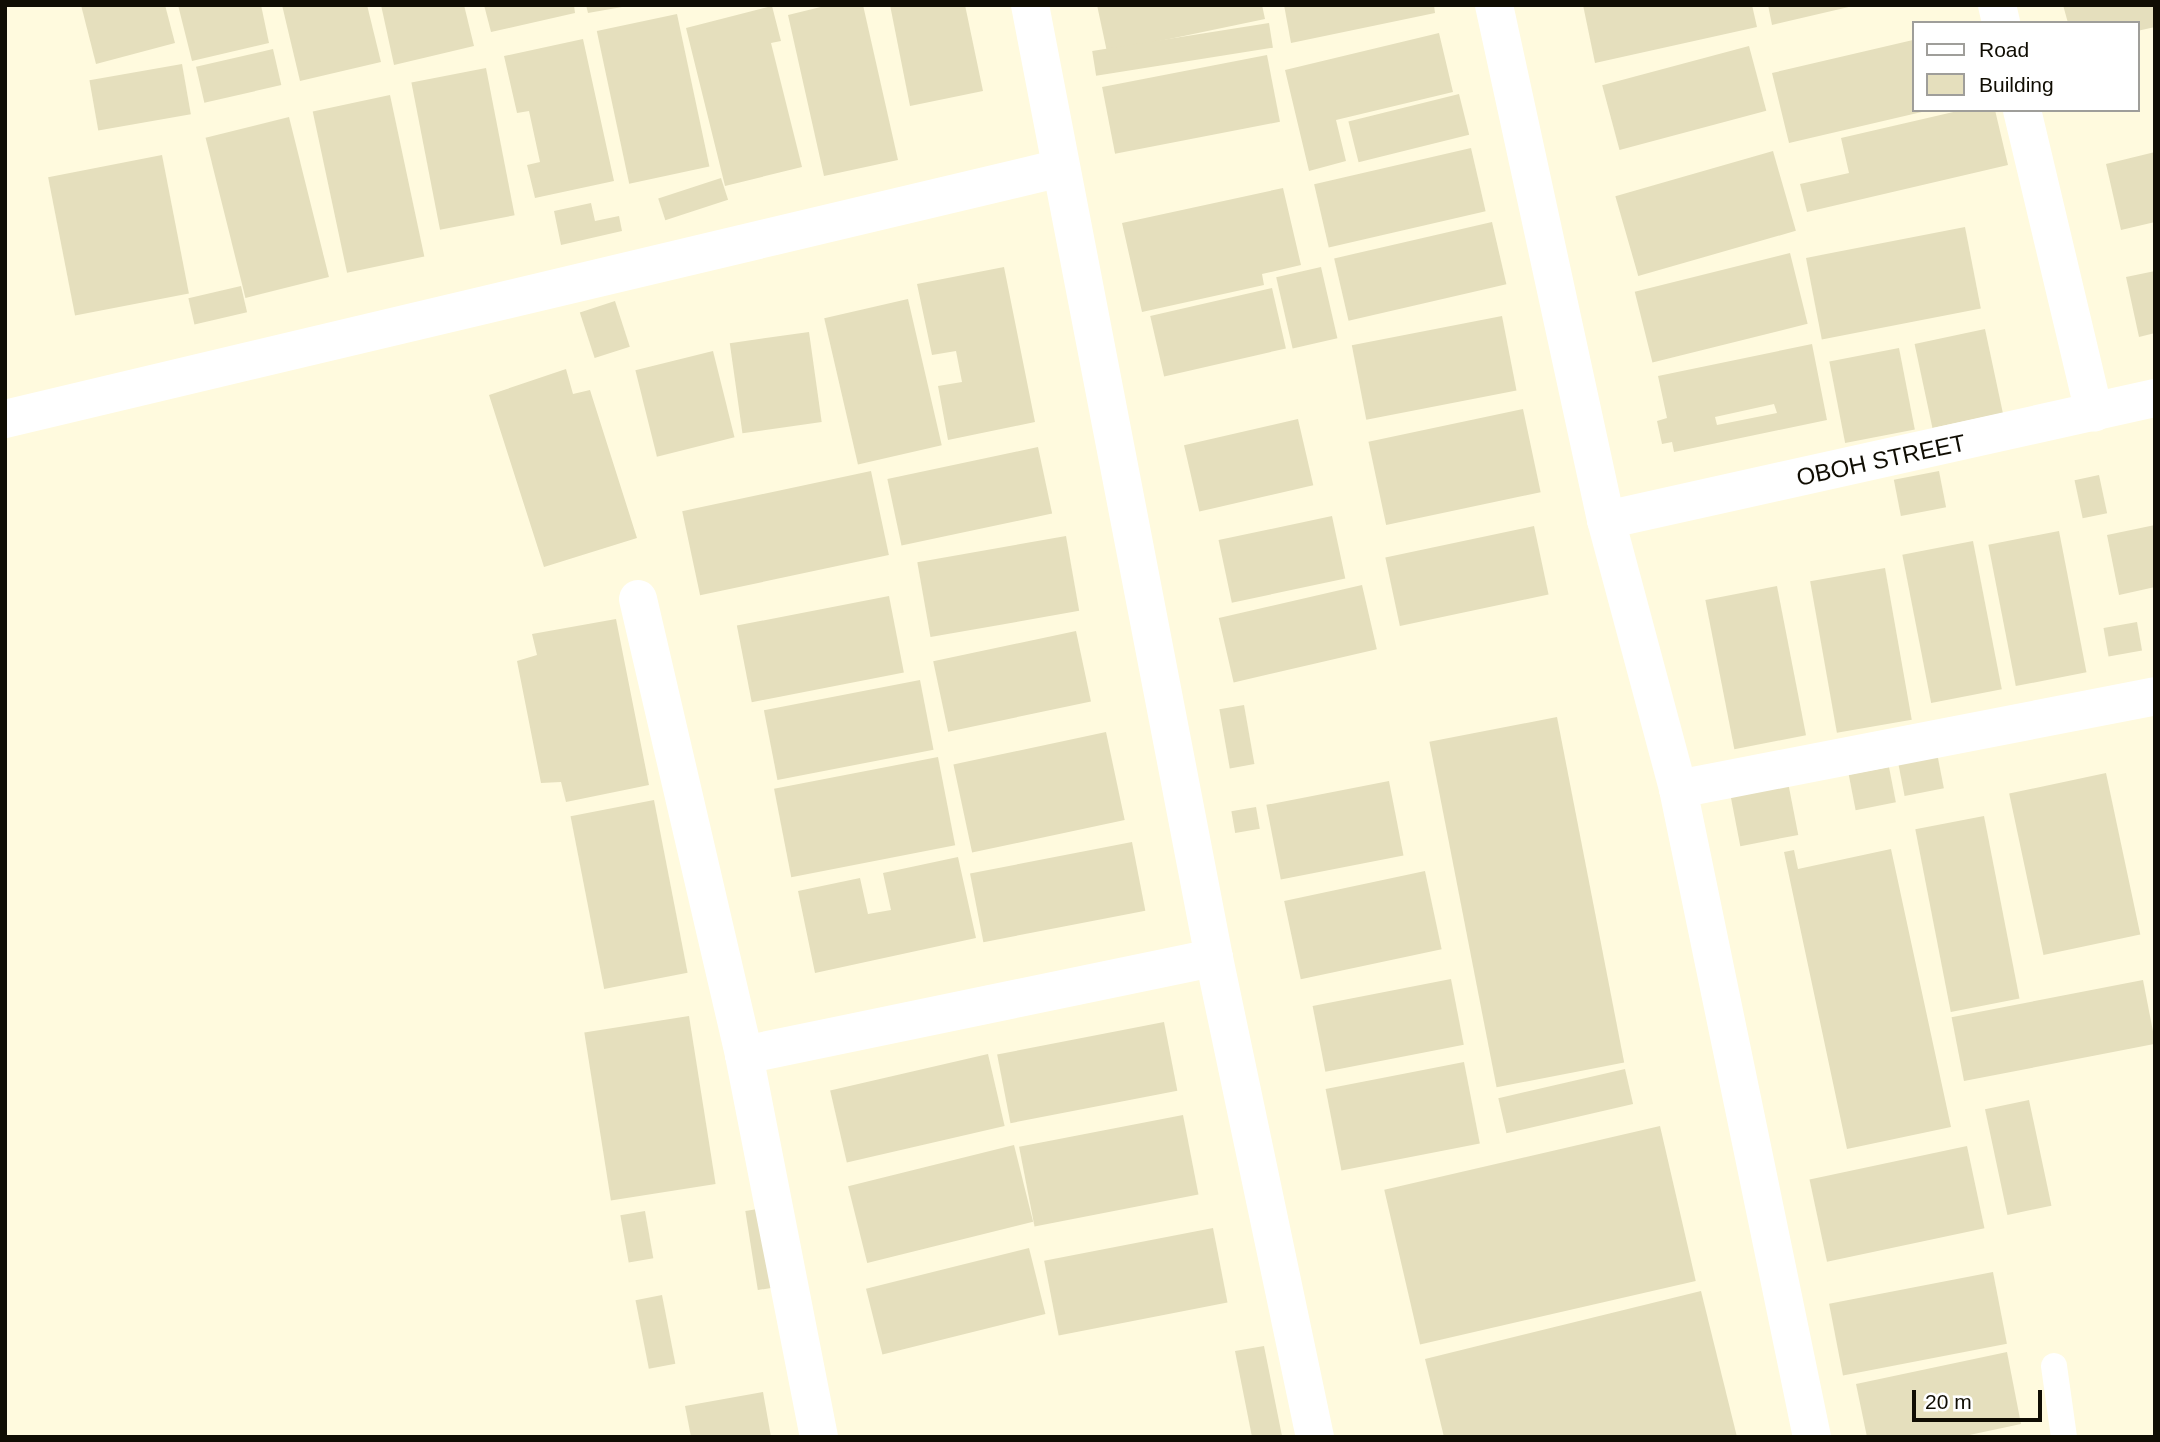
<!DOCTYPE html>
<html>
<head>
<meta charset="utf-8">
<style>
  body { margin:0 }
  #map { position:relative; width:2160px; height:1442px; overflow:hidden; background:#fffade; font-family:Helvetica,sans-serif }
  div>[style] { position:absolute }
  [style*='--x'] { left:calc(var(--x)*1px); top:calc(var(--y)*1px); width:calc(var(--w)*1px); rotate:calc(var(--a)*1deg) }
  .building>* { inset:0; background:#e5dfbd; transform-origin:0 0 }
  .lane>* { height:26px; margin:-13px; padding:0 13px; transform-origin:13px; border-radius:13px; background:#fff }
  .street>* { height:38px; margin:-19px; padding:0 19px; transform-origin:19px; border-radius:19px; background:#fff }
  span { translate:-50% -50%; white-space:nowrap; text-align:center; line-height:1.15; -webkit-text-stroke:7px #fff; paint-order:stroke }
  .street-label { font-size:24px; color:#100d03 }
  .frame { position:absolute; inset:0; border:7px solid #100d03; pointer-events:none }
  .legend { position:absolute; left:1912px; top:21px; width:228px; height:91px; box-sizing:border-box; background:#fff; border:2px solid #9f9e9a; margin:0; padding:9px 12px; list-style:none; font-size:21px; color:#100d03 }
  .legend li { display:flex; align-items:center; gap:14px; height:35px }
  .legend b { width:35px; border:2px solid #9f9e9a }
  .scale { position:absolute; left:1912px; top:1390px; width:130px; height:32px; box-sizing:border-box; border:4px solid #100d03; border-top:0; padding-left:9px; font-size:21px; line-height:24px; white-space:nowrap; color:#100d03; -webkit-text-stroke:5px #fff; paint-order:stroke }
</style>
</head>
<body>
<div id="map">
  <div class="building">
    <div style="clip-path:polygon(81px 5px,165px 5px,175px 43px,96px 64px)"></div>
    <div style="clip-path:polygon(178px 5px,261px 5px,269px 43px,192px 61px)"></div>
    <div style="clip-path:polygon(282px 5px,367px 5px,381px 62px,300px 81px)"></div>
    <div style="clip-path:polygon(381px 5px,464px 5px,474px 46px,394px 65px)"></div>
    <div style="clip-path:polygon(484px 5px,574px 5px,575px 13px,491px 32px)"></div>
    <div style="clip-path:polygon(586px 5px,622px 5px,622px 7px,588px 13px)"></div>
    <div style="clip-path:polygon(829px 5px,863px 5px,898px 160px,824px 176px,788px 15px)"></div>
    <div style="clip-path:polygon(890px 5px,965px 5px,983px 91px,910px 106px)"></div>
    <div style="clip-path:polygon(1097px 5px,1262px 5px,1265px 19px,1107px 52px)"></div>
    <div style="clip-path:polygon(1284px 5px,1434px 5px,1435px 13px,1291px 43px)"></div>
    <div style="clip-path:polygon(1583px 5px,1752px 5px,1757px 27px,1595px 63px)"></div>
    <div style="clip-path:polygon(1768px 5px,1853px 5px,1853px 6px,1772px 25px)"></div>
    <div style="clip-path:polygon(2063px 5px,2155px 5px,2155px 27px,2137px 31px,2137px 23px,2068px 23px)"></div>
    <div style="clip-path:polygon(772px 6px,781px 41px,771px 43px,802px 167px,725px 186px,686px 28px)"></div>
    <div style="left:677px;top:14px;width:156px;height:82px;rotate:78deg"></div>
    <div style="left:1269px;top:23px;width:25px;height:179px;rotate:81deg"></div>
    <div style="clip-path:polygon(1439px 33px,1453px 92px,1336px 120px,1346px 161px,1309px 171px,1285px 70px)"></div>
    <div style="clip-path:polygon(583px 39px,614px 181px,535px 198px,527px 165px,540px 162px,529px 111px,517px 113px,504px 56px)"></div>
    <div style="clip-path:polygon(1913px 40px,1913px 110px,1926px 111px,1789px 143px,1772px 73px)"></div>
    <div style="left:1749px;top:46px;width:67px;height:152px;rotate:75deg"></div>
    <div style="left:273px;top:49px;width:37px;height:79px;rotate:77deg"></div>
    <div style="left:1267px;top:55px;width:68px;height:168px;rotate:79deg"></div>
    <div style="left:182px;top:64px;width:51px;height:94px;rotate:80deg"></div>
    <div style="left:486px;top:68px;width:150px;height:76px;rotate:79deg"></div>
    <div style="left:1459px;top:94px;width:42px;height:114px;rotate:76deg"></div>
    <div style="left:390px;top:95px;width:165px;height:79px;rotate:78deg"></div>
    <div style="clip-path:polygon(1962px 110px,1995px 110px,2008px 165px,1807px 212px,1800px 184px,1849px 173px,1841px 138px)"></div>
    <div style="left:289px;top:117px;width:165px;height:86px;rotate:76deg"></div>
    <div style="left:1471px;top:148px;width:65px;height:161px;rotate:77deg"></div>
    <div style="left:1773px;top:151px;width:83px;height:164px;rotate:74deg"></div>
    <div style="clip-path:polygon(2155px 152px,2155px 222px,2121px 230px,2106px 164px)"></div>
    <div style="left:162px;top:155px;width:141px;height:116px;rotate:79deg"></div>
    <div style="left:721px;top:178px;width:23px;height:66px;rotate:72deg"></div>
    <div style="clip-path:polygon(1283px 188px,1301px 265px,1262px 274px,1264px 285px,1142px 312px,1122px 223px)"></div>
    <div style="clip-path:polygon(591px 203px,595px 221px,619px 216px,622px 231px,561px 245px,554px 211px)"></div>
    <div style="left:1492px;top:222px;width:64px;height:162px;rotate:77deg"></div>
    <div style="left:1965px;top:227px;width:83px;height:162px;rotate:79deg"></div>
    <div style="left:1790px;top:253px;width:73px;height:160px;rotate:76deg"></div>
    <div style="clip-path:polygon(1004px 267px,1035px 422px,948px 440px,938px 386px,962px 382px,956px 351px,932px 355px,917px 284px)"></div>
    <div style="left:1321px;top:267px;width:73px;height:46px;rotate:77deg"></div>
    <div style="clip-path:polygon(2155px 271px,2155px 333px,2139px 337px,2126px 277px)"></div>
    <div style="left:241px;top:286px;width:27px;height:54px;rotate:77deg"></div>
    <div style="left:1272px;top:288px;width:62px;height:125px;rotate:77deg"></div>
    <div style="left:908px;top:299px;width:150px;height:86px;rotate:77deg"></div>
    <div style="left:615px;top:301px;width:48px;height:37px;rotate:72deg"></div>
    <div style="left:1502px;top:316px;width:76px;height:153px;rotate:79deg"></div>
    <div style="left:1985px;top:329px;width:86px;height:72px;rotate:78deg"></div>
    <div style="left:809px;top:332px;width:91px;height:80px;rotate:82deg"></div>
    <div style="clip-path:polygon(evenodd,1812px 344px,1827px 420px,1674px 452px,1672px 442px,1662px 444px,1657px 421px,1667px 418px,1658px 376px,1812px 344px,1774px 404px,1777px 413px,1717px 425px,1715px 417px,1774px 404px)"></div>
    <div style="left:1899px;top:348px;width:83px;height:71px;rotate:79deg"></div>
    <div style="left:713px;top:351px;width:89px;height:80px;rotate:76deg"></div>
    <div style="clip-path:polygon(566px 369px,573px 394px,590px 390px,637px 538px,544px 567px,489px 395px)"></div>
    <div style="left:1523px;top:409px;width:85px;height:158px;rotate:78deg"></div>
    <div style="left:1298px;top:419px;width:68px;height:117px;rotate:77deg"></div>
    <div style="left:1038px;top:447px;width:68px;height:154px;rotate:78deg"></div>
    <div style="left:871px;top:471px;width:86px;height:193px;rotate:78deg"></div>
    <div style="left:1939px;top:471px;width:37px;height:46px;rotate:79deg"></div>
    <div style="left:2099px;top:475px;width:39px;height:25px;rotate:78deg"></div>
    <div style="left:1332px;top:516px;width:64px;height:116px;rotate:78deg"></div>
    <div style="clip-path:polygon(2155px 525px,2155px 587px,2119px 595px,2107px 535px)"></div>
    <div style="left:1534px;top:526px;width:70px;height:152px;rotate:78deg"></div>
    <div style="left:2059px;top:531px;width:144px;height:72px;rotate:79deg"></div>
    <div style="left:1066px;top:536px;width:76px;height:151px;rotate:80deg"></div>
    <div style="left:1973px;top:541px;width:151px;height:72px;rotate:79deg"></div>
    <div style="left:1885px;top:568px;width:154px;height:76px;rotate:80deg"></div>
    <div style="left:1362px;top:585px;width:66px;height:147px;rotate:77deg"></div>
    <div style="left:1777px;top:586px;width:152px;height:73px;rotate:79deg"></div>
    <div style="left:889px;top:596px;width:78px;height:155px;rotate:79deg"></div>
    <div style="clip-path:polygon(616px 619px,649px 785px,566px 802px,561px 782px,541px 783px,517px 661px,537px 655px,532px 634px)"></div>
    <div style="left:2137px;top:622px;width:29px;height:34px;rotate:80deg"></div>
    <div style="left:1076px;top:631px;width:72px;height:146px;rotate:78deg"></div>
    <div style="left:920px;top:680px;width:71px;height:159px;rotate:79deg"></div>
    <div style="left:1244px;top:705px;width:60px;height:25px;rotate:80deg"></div>
    <div style="left:1557px;top:717px;width:352px;height:130px;rotate:79deg"></div>
    <div style="left:1106px;top:732px;width:90px;height:156px;rotate:78deg"></div>
    <div style="left:1937px;top:753px;width:36px;height:40px;rotate:79deg"></div>
    <div style="left:938px;top:757px;width:90px;height:167px;rotate:79deg"></div>
    <div style="left:1889px;top:767px;width:36px;height:41px;rotate:79deg"></div>
    <div style="left:2106px;top:773px;width:165px;height:99px;rotate:78deg"></div>
    <div style="left:1787px;top:777px;width:59px;height:59px;rotate:79deg"></div>
    <div style="left:1389px;top:781px;width:76px;height:125px;rotate:79deg"></div>
    <div style="left:654px;top:800px;width:176px;height:85px;rotate:79deg"></div>
    <div style="left:1256px;top:807px;width:22px;height:25px;rotate:80deg"></div>
    <div style="left:1984px;top:816px;width:186px;height:70px;rotate:79deg"></div>
    <div style="left:1132px;top:842px;width:70px;height:165px;rotate:79deg"></div>
    <div style="clip-path:polygon(1891px 849px,1951px 1127px,1847px 1149px,1784px 852px,1794px 850px,1798px 869px)"></div>
    <div style="clip-path:polygon(958px 857px,976px 938px,815px 973px,798px 891px,860px 878px,868px 914px,891px 910px,883px 873px)"></div>
    <div style="left:1425px;top:871px;width:80px;height:144px;rotate:78deg"></div>
    <div style="left:1451px;top:979px;width:67px;height:141px;rotate:79deg"></div>
    <div style="left:2143px;top:980px;width:65px;height:195px;rotate:79deg"></div>
    <div style="left:689px;top:1016px;width:170px;height:106px;rotate:81deg"></div>
    <div style="left:1164px;top:1022px;width:70px;height:170px;rotate:79deg"></div>
    <div style="left:988px;top:1054px;width:74px;height:162px;rotate:77deg"></div>
    <div style="left:1464px;top:1062px;width:83px;height:141px;rotate:79deg"></div>
    <div style="left:1625px;top:1069px;width:36px;height:130px;rotate:77deg"></div>
    <div style="left:2029px;top:1100px;width:108px;height:45px;rotate:78deg"></div>
    <div style="left:1183px;top:1115px;width:81px;height:167px;rotate:79deg"></div>
    <div style="left:1660px;top:1126px;width:159px;height:283px;rotate:77deg"></div>
    <div style="left:1014px;top:1145px;width:79px;height:171px;rotate:76deg"></div>
    <div style="left:1967px;top:1146px;width:84px;height:161px;rotate:78deg"></div>
    <div style="left:771px;top:1207px;width:80px;height:26px;rotate:81deg"></div>
    <div style="left:645px;top:1211px;width:48px;height:25px;rotate:80deg"></div>
    <div style="left:1213px;top:1228px;width:76px;height:172px;rotate:79deg"></div>
    <div style="left:1029px;top:1248px;width:68px;height:168px;rotate:76deg"></div>
    <div style="left:1993px;top:1272px;width:73px;height:167px;rotate:79deg"></div>
    <div style="clip-path:polygon(1701px 1291px,1737px 1437px,1444px 1437px,1425px 1359px)"></div>
    <div style="left:662px;top:1295px;width:70px;height:27px;rotate:79deg"></div>
    <div style="clip-path:polygon(1264px 1346px,1282px 1436px,1278px 1437px,1252px 1437px,1235px 1351px)"></div>
    <div style="clip-path:polygon(2007px 1352px,2021px 1424px,1960px 1437px,1867px 1437px,1856px 1384px)"></div>
    <div style="clip-path:polygon(763px 1392px,771px 1437px,691px 1437px,685px 1406px)"></div>
  </div>
  <div class="lane">
    <div style="--x:2054;--y:1366;--w:72;--a:82"></div>
  </div>
  <div class="street">
    <div style="--x:1030;--y:5;--w:971;--a:79.07"></div>
    <div style="--x:1214;--y:958;--w:490;--a:78.1"></div>
    <div style="--x:1494;--y:5;--w:527;--a:77.73"></div>
    <div style="--x:1606;--y:520;--w:278;--a:75"></div>
    <div style="--x:1678;--y:789;--w:662;--a:78.32"></div>
    <div style="--x:1997;--y:5;--w:18;--a:77"></div>
    <div style="--x:2022;--y:110;--w:311;--a:76.6"></div>
    <div style="--x:5;--y:419;--w:1085;--a:-13.37"></div>
    <div style="--x:1606;--y:520;--w:562;--a:-12.53"></div>
    <div style="--x:638;--y:599;--w:468;--a:76.9"></div>
    <div style="--x:744;--y:1055;--w:389;--a:78.9"></div>
    <div style="--x:1678;--y:789;--w:486;--a:-11"></div>
    <div style="--x:744;--y:1055;--w:480;--a:-11.7"></div>
  </div>
  <div class="street-label">
    <span style="left:1881px;top:460px;rotate:-12deg">OBOH STREET</span>
  </div>
  <div class="frame"></div>
  <ul class="legend">
  <li><b style="height:9px;background:#fff"></b>Road</li>
  <li><b style="height:19px;background:#e5dfbd"></b>Building</li>
  </ul>
  <div class="scale">20 m</div>
</div>
</body>
</html>
